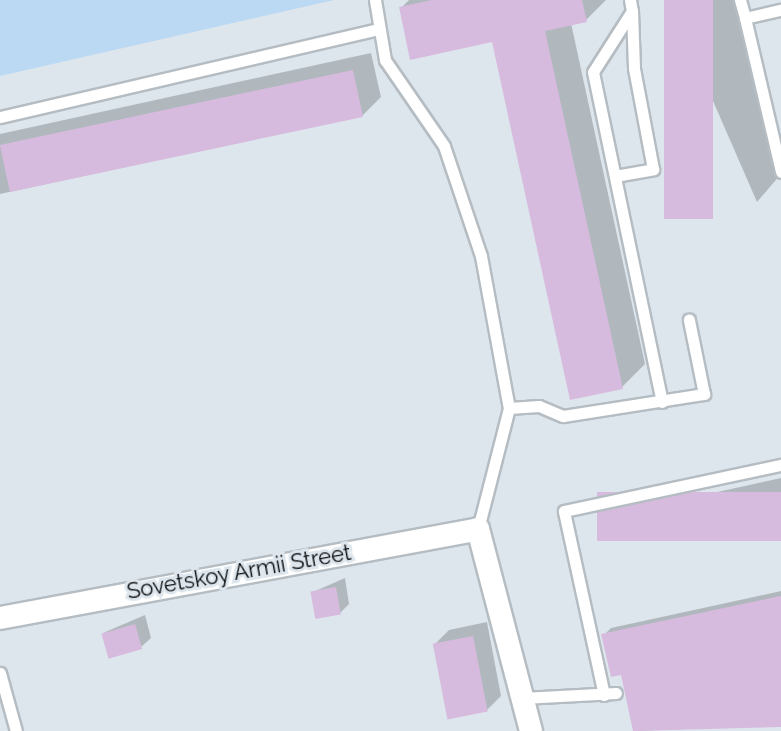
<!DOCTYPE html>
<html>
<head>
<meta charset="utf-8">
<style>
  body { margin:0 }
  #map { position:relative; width:781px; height:731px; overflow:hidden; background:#dee6ed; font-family:Raleway,sans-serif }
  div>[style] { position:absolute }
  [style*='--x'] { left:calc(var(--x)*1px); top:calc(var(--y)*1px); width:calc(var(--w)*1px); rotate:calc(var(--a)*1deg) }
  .green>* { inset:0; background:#bbd9f3 }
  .shadow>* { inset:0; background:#0003 }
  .building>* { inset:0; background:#d7bbdf; transform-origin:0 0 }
  .roads { filter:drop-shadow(2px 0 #b5bdc3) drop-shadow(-2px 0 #b5bdc3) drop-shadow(0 2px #b5bdc3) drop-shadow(0 -2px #b5bdc3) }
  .service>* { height:11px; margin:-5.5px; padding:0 5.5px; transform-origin:5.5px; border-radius:5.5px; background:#fff }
  .minor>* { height:22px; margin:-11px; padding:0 11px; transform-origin:11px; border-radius:11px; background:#fff }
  span { translate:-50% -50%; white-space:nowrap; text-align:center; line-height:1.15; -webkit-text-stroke:6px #dee6ed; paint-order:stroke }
  .street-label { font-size:22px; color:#0c0f11 }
</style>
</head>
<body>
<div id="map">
  <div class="green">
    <div style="clip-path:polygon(0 0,334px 0,0 76px)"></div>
  </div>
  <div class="shadow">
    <div style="clip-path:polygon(409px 0,606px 0,586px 20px,571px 23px,645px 364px,622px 387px,494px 40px,401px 8px)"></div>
    <div style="clip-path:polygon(669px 0,743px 0,781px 174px,757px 202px)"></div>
    <div style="clip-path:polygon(371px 53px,381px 97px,362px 116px,0 194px,0 134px)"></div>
    <div style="clip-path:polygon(781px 478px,781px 539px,603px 531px,622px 513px)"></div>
    <div style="clip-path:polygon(345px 578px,349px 604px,340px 613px,313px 592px)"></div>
    <div style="clip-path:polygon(781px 591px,781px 725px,635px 731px,622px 672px,604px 635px,611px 628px)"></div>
    <div style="clip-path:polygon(145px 615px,151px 638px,141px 647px,103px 633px)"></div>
    <div style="clip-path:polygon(487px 622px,501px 696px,487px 710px,435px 644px,449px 630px)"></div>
  </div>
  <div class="building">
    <div style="clip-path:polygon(432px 0,582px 0,587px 22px,545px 31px,623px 389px,570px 400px,492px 42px,410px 60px,399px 7px)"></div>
    <div style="left:664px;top:0;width:49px;height:219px"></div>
    <div style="left:353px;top:70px;width:48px;height:361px;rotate:78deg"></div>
    <div style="left:781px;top:492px;width:49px;height:184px;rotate:90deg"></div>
    <div style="left:336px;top:587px;width:28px;height:26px;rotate:80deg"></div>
    <div style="clip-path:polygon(781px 596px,781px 727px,633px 731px,621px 675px,611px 677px,601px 634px)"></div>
    <div style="left:135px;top:624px;width:26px;height:35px;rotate:74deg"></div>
    <div style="left:473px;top:636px;width:77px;height:41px;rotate:79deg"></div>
  </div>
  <div class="roads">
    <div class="service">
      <div style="--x:375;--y:0;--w:61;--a:80.5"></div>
      <div style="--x:385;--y:60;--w:104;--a:55.5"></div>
      <div style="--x:444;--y:146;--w:116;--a:71.4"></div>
      <div style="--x:481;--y:256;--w:155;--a:79.6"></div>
      <div style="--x:509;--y:408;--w:125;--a:104.4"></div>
      <div style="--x:630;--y:0;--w:11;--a:80"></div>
      <div style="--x:632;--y:11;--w:72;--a:122.6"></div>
      <div style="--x:593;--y:72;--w:337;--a:78.2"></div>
      <div style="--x:740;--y:0;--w:19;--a:74"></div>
      <div style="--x:745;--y:18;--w:37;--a:-13"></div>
      <div style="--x:745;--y:18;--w:158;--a:76.8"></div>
      <div style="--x:0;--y:117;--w:387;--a:-13.1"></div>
      <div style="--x:615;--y:176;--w:39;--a:-10"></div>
      <div style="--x:653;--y:169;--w:103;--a:-100.7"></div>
      <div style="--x:634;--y:68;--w:57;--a:-92"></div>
      <div style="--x:509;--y:408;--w:30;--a:-4"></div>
      <div style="--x:539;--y:406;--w:26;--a:23"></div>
      <div style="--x:563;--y:416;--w:143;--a:-8.9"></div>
      <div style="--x:704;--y:394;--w:76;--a:-101.5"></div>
      <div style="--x:0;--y:673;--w:60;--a:74.6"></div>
      <div style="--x:604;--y:695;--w:188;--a:-102.3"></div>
      <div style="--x:564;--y:511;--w:222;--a:-12"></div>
      <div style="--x:522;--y:698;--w:94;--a:-3"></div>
    </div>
    <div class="minor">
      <div style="--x:0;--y:618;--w:486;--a:-10.5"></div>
      <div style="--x:478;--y:529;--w:209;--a:75.3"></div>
    </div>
  </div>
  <div class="street-label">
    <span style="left:239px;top:572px;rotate:-10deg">Sovetskoy Armii Street</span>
  </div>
</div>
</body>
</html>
